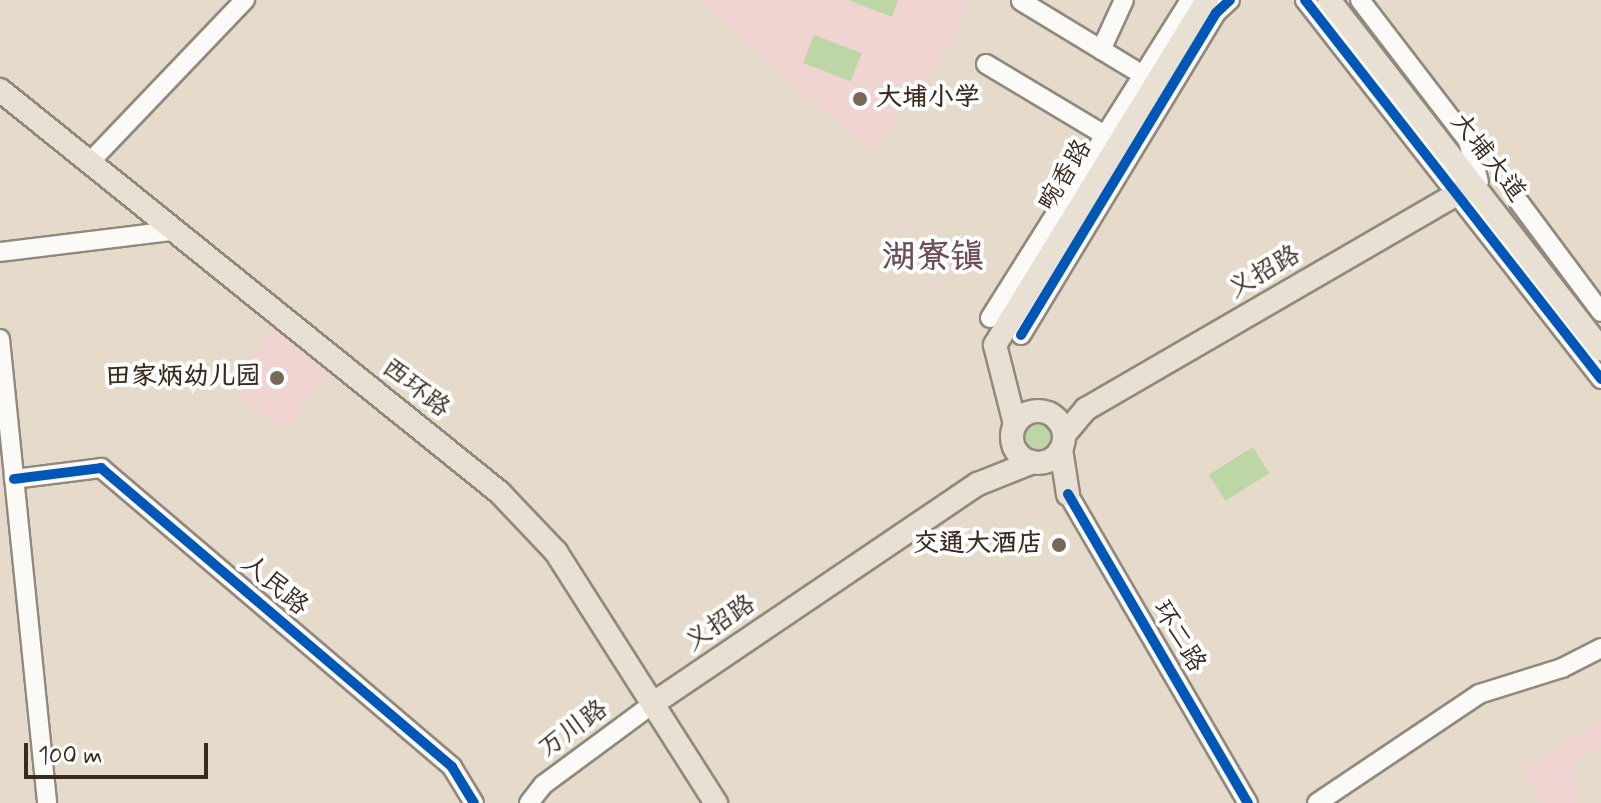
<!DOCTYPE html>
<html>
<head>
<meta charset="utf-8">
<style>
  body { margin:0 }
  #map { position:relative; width:1601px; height:803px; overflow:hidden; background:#e6dbca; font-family:Mynerve,"LXGW WenKai TC",sans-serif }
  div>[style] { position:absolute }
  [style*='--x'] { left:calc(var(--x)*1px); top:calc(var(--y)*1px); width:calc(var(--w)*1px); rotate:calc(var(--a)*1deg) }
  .built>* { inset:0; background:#efd4d1; transform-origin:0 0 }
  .green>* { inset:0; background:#bcd7a5; transform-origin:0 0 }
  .round { border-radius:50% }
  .roads { filter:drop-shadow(2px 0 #91897e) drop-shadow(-2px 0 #91897e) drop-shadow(0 2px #91897e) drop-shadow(0 -2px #91897e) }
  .minor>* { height:18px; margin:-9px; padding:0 9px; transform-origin:9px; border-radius:9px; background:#fbfaf7 }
  .major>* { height:22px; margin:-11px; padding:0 11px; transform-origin:11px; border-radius:11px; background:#e7e0d3 }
  .major>.ring { margin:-11px; padding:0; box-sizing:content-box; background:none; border:22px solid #e7e0d3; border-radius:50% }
  .cycleway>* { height:10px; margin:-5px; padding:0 5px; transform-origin:5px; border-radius:5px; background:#0057b8 }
  .dots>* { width:22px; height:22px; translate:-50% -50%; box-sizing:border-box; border:4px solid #fff; border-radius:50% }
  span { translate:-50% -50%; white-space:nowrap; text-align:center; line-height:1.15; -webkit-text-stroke:8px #fff; paint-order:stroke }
  .poi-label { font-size:26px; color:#3b2a1e; font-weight:700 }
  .left { translate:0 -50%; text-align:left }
  .right { translate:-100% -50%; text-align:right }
  .street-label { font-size:26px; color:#3b2a1e }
  .district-label { font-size:34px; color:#6d4e57; font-weight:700 }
  .scale { position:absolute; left:24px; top:743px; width:184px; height:36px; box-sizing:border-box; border:4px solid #3b2a1e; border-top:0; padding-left:10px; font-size:24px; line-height:28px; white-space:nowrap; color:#3b2a1e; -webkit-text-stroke:6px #fff; paint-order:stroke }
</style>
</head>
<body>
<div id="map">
  <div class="built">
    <div style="clip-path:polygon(697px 0,969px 0,955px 39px,871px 151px)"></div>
    <div style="left:272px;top:328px;width:73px;height:72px;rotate:39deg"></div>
    <div style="clip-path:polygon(1601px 719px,1601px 743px,1572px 767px,1580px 803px,1540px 803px,1523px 769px)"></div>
  </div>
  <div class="green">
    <div style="clip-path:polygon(848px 0,898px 0,892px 17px)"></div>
    <div style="left:814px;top:35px;width:51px;height:30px;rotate:21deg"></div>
    <div class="round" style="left:1021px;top:420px;width:34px;height:34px"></div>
    <div style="left:1253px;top:447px;width:31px;height:52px;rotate:58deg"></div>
  </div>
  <div class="roads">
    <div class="minor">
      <div style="--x:1305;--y:0;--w:481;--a:52"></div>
      <div style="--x:1360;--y:0;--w:178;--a:52.5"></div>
      <div style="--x:1468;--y:141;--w:42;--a:75"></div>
      <div style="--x:1021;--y:1;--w:131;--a:31.3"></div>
      <div style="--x:1101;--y:50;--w:55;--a:-65.3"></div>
      <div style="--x:986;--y:64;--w:148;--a:30.9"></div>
      <div style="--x:89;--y:163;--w:226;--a:-46.3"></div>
      <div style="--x:1519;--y:202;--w:137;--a:53.3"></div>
      <div style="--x:0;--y:252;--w:171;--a:-7"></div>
      <div style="--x:990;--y:318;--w:376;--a:-57.8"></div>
      <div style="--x:1021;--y:335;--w:376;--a:-58.8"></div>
      <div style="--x:1216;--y:13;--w:19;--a:-43"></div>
      <div style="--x:0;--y:339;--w:466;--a:84.2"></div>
      <div style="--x:14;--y:479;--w:88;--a:-7.2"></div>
      <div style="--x:101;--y:468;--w:461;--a:40.4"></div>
      <div style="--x:452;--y:767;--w:42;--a:58.6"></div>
      <div style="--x:1068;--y:494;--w:358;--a:59.8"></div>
      <div style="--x:529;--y:803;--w:23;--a:-52"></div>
      <div style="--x:543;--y:785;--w:138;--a:-36.5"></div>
      <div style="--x:1317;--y:803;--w:195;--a:-33.9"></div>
      <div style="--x:1479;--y:694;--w:87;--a:-17.4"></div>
      <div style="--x:1562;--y:668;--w:44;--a:-27.1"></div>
    </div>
    <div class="major">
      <div style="--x:1329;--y:0;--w:443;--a:52.1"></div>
      <div style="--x:0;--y:90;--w:641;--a:38.86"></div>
      <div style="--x:499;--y:492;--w:83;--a:46.5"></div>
      <div style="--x:556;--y:552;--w:298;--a:57.5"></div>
      <div class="ring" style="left:1012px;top:411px;width:30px;height:30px"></div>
      <div style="--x:1015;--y:424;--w:81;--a:-104.2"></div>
      <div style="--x:995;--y:345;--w:405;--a:-58.4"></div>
      <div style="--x:1064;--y:435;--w:34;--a:-50"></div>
      <div style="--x:1086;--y:409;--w:446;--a:-30.1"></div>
      <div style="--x:1061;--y:449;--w:46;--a:81.2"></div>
      <div style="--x:654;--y:703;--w:391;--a:-34.1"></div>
      <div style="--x:978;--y:484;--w:59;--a:-21.8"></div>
    </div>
  </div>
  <div class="cycleway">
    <div style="--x:1305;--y:0;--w:481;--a:52"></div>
    <div style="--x:1021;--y:335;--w:376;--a:-58.8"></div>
    <div style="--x:1216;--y:13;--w:19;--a:-43"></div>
    <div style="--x:14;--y:479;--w:88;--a:-7.2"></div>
    <div style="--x:101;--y:468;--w:461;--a:40.4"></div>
    <div style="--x:452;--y:767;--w:42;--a:58.6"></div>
    <div style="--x:1068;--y:494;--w:358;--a:59.8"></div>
  </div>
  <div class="dots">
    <div style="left:860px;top:99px;background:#77685a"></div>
    <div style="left:277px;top:378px;background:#77685a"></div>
    <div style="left:1059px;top:545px;background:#77685a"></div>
  </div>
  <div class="poi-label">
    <span class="left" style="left:876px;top:99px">大埔小学</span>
    <span class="right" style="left:261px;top:378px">田家炳幼儿园</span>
    <span class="right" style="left:1043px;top:545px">交通大酒店</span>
  </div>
  <div class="street-label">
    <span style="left:1487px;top:158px;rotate:52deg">大埔大道</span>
    <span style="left:1066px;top:176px;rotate:-59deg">畹香路</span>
    <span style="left:1265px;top:273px;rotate:-30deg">义招路</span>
    <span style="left:415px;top:389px;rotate:38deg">西环路</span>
    <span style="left:274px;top:586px;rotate:40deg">人民路</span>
    <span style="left:721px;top:624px;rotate:-34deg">义招路</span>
    <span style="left:1178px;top:637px;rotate:59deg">环二路</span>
    <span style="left:574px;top:730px;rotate:-36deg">万川路</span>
  </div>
  <div class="district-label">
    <span style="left:933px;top:258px">湖寮镇</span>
  </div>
  <div class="scale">100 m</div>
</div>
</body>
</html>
